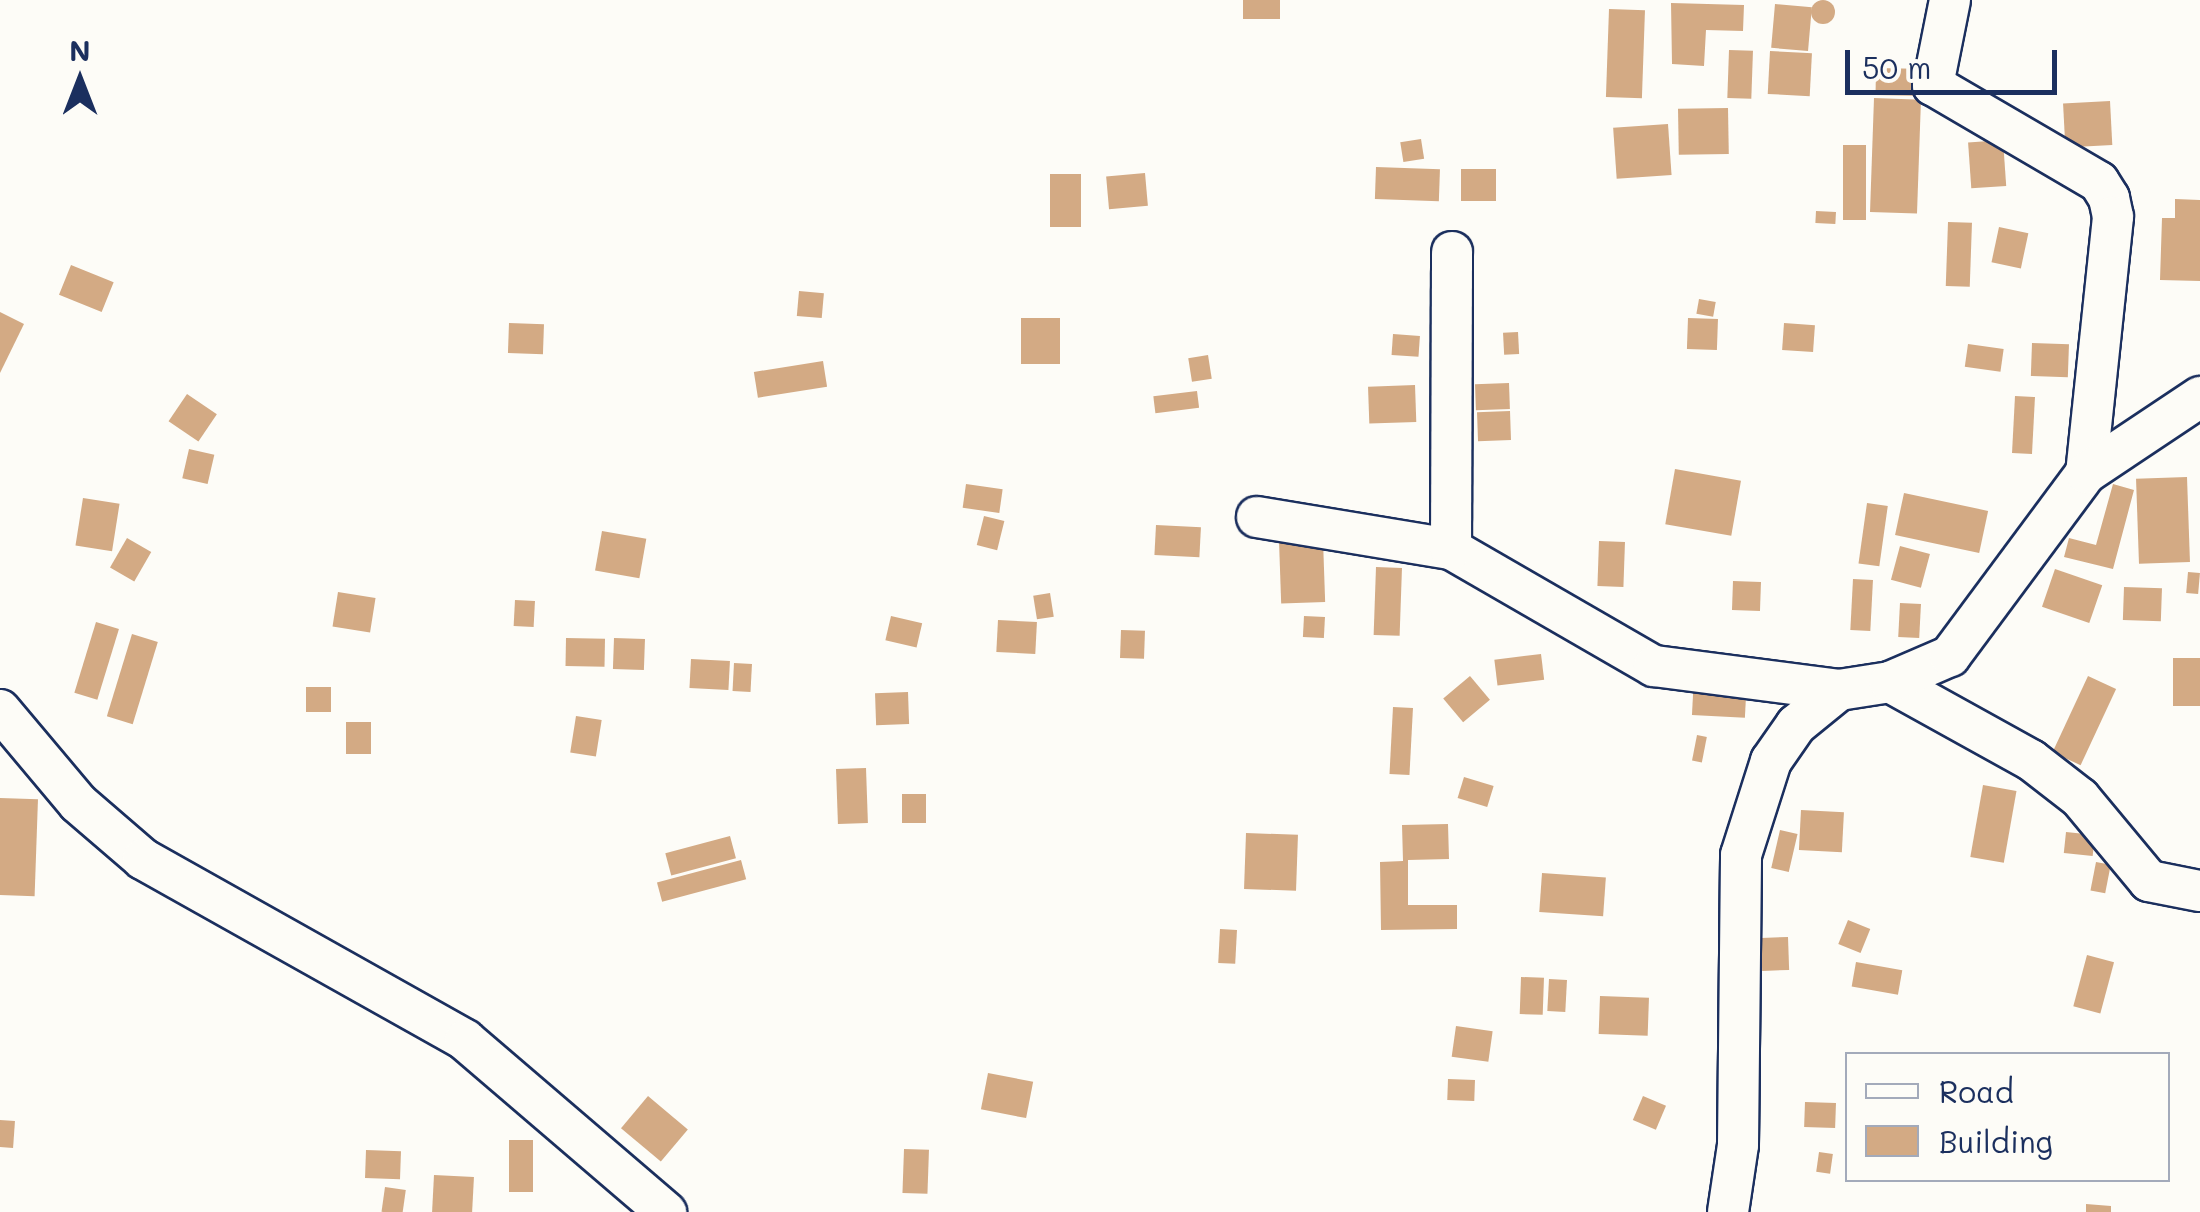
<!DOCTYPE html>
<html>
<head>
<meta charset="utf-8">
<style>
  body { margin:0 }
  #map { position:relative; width:2200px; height:1212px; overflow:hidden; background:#fdfcf7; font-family:Mali,sans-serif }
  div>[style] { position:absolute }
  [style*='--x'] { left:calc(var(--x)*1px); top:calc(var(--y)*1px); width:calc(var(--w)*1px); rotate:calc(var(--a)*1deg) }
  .building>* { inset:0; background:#d3aa84; transform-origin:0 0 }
  .round { border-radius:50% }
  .roads { filter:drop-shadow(2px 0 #1b2f5e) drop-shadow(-2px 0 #1b2f5e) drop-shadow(0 2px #1b2f5e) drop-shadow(0 -2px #1b2f5e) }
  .minor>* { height:40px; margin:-20px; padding:0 20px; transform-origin:20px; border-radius:20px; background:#fdfcf7 }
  span { translate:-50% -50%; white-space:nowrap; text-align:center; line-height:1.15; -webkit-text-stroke:8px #fdfcf7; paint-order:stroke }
  .legend { position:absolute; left:1845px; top:1052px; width:325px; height:130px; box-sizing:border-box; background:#fdfcf7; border:2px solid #a3aaba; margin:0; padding:12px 18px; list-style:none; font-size:30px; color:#1b2f5e }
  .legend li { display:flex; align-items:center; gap:20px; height:50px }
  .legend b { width:50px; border:2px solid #a3aaba }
  .north { position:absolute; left:30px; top:30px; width:100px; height:100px; -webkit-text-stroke:8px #fdfcf7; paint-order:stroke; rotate:0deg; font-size:28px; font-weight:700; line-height:40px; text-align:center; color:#1b2f5e }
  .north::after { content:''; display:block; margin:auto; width:35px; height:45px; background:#1b2f5e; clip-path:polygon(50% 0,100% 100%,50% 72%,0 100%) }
  .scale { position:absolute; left:1845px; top:50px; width:212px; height:45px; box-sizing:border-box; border:5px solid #1b2f5e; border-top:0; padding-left:12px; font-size:30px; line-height:35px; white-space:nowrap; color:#1b2f5e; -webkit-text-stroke:8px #fdfcf7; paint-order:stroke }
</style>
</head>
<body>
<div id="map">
  <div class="building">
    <div class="round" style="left:1811px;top:0;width:24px;height:24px"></div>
    <div style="left:1243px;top:0;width:37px;height:19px"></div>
    <div style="clip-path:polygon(1671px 3px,1744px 5px,1743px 31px,1706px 30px,1704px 66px,1672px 64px)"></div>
    <div style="left:1775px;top:4px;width:37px;height:44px;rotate:5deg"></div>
    <div style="left:1609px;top:9px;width:36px;height:88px;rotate:2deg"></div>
    <div style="left:1729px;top:50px;width:24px;height:48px;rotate:2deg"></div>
    <div style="left:1770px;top:51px;width:42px;height:43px;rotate:3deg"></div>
    <div style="left:1876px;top:68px;width:39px;height:27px;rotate:1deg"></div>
    <div style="left:1874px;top:98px;width:47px;height:114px;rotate:2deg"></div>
    <div style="left:2110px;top:101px;width:44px;height:47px;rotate:87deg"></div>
    <div style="left:1728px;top:108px;width:46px;height:50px;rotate:89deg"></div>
    <div style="left:1668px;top:124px;width:51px;height:55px;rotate:86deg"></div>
    <div style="left:1421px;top:139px;width:20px;height:21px;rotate:81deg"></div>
    <div style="left:2003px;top:140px;width:46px;height:35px;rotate:86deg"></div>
    <div style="left:1843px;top:145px;width:23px;height:75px"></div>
    <div style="left:1376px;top:167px;width:64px;height:32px;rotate:2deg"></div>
    <div style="left:1461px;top:169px;width:35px;height:32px"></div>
    <div style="left:1145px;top:173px;width:33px;height:39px;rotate:85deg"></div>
    <div style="left:1050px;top:174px;width:31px;height:53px"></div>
    <div style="clip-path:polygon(2175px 199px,2200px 200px,2200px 281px,2160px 280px,2162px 218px,2175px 218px)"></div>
    <div style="left:1816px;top:211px;width:20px;height:12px;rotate:3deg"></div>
    <div style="left:1948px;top:222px;width:24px;height:64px;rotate:2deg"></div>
    <div style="left:1999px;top:227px;width:30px;height:36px;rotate:12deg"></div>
    <div style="left:71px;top:265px;width:46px;height:32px;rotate:22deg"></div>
    <div style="left:799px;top:291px;width:25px;height:25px;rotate:5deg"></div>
    <div style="left:1699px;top:299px;width:17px;height:15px;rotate:10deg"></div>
    <div style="clip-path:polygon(0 312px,24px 324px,0 373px)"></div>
    <div style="left:1021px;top:318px;width:39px;height:46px"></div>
    <div style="left:1688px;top:318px;width:30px;height:31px;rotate:2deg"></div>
    <div style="left:509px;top:323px;width:35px;height:30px;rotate:2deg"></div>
    <div style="left:1784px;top:323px;width:31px;height:27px;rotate:4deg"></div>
    <div style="left:1518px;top:332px;width:22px;height:15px;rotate:87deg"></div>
    <div style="left:1393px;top:334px;width:27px;height:21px;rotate:4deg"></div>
    <div style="left:2032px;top:343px;width:37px;height:33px;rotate:2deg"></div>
    <div style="left:1968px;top:344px;width:36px;height:23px;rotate:8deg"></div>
    <div style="left:1208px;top:355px;width:24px;height:20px;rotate:81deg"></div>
    <div style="left:823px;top:361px;width:26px;height:70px;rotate:81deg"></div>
    <div style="left:1509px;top:383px;width:26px;height:34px;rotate:88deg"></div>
    <div style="left:1415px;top:385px;width:37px;height:47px;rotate:88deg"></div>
    <div style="left:1197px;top:391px;width:17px;height:44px;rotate:83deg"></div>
    <div style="left:187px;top:394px;width:36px;height:33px;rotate:34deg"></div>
    <div style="left:2015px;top:396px;width:20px;height:57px;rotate:3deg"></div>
    <div style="left:1510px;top:411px;width:29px;height:33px;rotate:88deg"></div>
    <div style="left:189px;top:449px;width:26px;height:30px;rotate:13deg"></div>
    <div style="left:1675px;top:469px;width:67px;height:56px;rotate:10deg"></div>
    <div style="left:2187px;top:477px;width:85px;height:51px;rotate:88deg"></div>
    <div style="left:966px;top:484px;width:37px;height:24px;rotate:8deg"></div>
    <div style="clip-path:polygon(2113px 484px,2134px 490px,2113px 569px,2064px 557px,2069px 538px,2096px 545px)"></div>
    <div style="left:1904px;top:493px;width:86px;height:43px;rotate:12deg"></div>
    <div style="left:83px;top:498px;width:37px;height:48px;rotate:9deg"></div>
    <div style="left:1867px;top:503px;width:21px;height:61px;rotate:8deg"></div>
    <div style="left:984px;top:516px;width:21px;height:30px;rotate:14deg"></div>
    <div style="left:1156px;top:525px;width:45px;height:30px;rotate:3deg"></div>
    <div style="left:602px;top:531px;width:45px;height:40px;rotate:10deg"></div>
    <div style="left:127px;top:538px;width:28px;height:34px;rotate:30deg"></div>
    <div style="left:1323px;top:540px;width:62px;height:44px;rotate:88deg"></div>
    <div style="left:1599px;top:541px;width:26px;height:45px;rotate:2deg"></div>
    <div style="left:1900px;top:546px;width:31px;height:35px;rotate:15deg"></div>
    <div style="left:1376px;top:567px;width:26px;height:68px;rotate:2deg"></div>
    <div style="left:2055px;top:569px;width:50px;height:40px;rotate:19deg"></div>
    <div style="left:2188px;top:572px;width:12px;height:21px;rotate:5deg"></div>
    <div style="left:1853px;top:579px;width:20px;height:51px;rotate:3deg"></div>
    <div style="left:1733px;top:581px;width:28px;height:29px;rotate:2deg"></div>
    <div style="left:2124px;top:587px;width:38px;height:33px;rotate:2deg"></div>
    <div style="left:338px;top:592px;width:38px;height:35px;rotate:9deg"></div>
    <div style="left:1050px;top:593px;width:24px;height:17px;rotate:81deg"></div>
    <div style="left:515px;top:600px;width:20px;height:26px;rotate:3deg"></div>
    <div style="left:1900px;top:603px;width:21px;height:34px;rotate:3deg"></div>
    <div style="left:891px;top:616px;width:32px;height:25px;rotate:13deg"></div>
    <div style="left:1304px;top:616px;width:21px;height:21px;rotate:3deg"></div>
    <div style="left:998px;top:620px;width:39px;height:32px;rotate:3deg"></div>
    <div style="left:96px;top:622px;width:24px;height:74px;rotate:17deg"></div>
    <div style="left:1121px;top:630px;width:24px;height:28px;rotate:2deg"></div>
    <div style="left:132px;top:634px;width:27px;height:86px;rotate:17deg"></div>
    <div style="left:566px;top:638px;width:39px;height:28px;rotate:1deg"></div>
    <div style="left:614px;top:638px;width:31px;height:31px;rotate:2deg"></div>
    <div style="left:1541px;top:654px;width:26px;height:47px;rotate:83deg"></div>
    <div style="left:2173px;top:658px;width:27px;height:48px"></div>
    <div style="left:691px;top:659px;width:39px;height:29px;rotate:3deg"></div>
    <div style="left:734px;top:663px;width:18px;height:28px;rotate:3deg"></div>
    <div style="left:1470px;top:676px;width:31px;height:35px;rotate:50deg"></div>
    <div style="left:1694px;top:676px;width:53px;height:39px;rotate:3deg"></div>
    <div style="left:2088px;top:676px;width:31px;height:84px;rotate:25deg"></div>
    <div style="left:306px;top:687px;width:25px;height:25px"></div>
    <div style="left:908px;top:692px;width:32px;height:33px;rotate:88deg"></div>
    <div style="left:1393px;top:707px;width:20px;height:67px;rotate:3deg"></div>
    <div style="left:576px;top:716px;width:26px;height:37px;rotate:9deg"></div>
    <div style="left:346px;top:722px;width:25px;height:32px"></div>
    <div style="left:1697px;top:735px;width:10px;height:26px;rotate:11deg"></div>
    <div style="left:866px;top:768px;width:55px;height:30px;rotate:88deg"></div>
    <div style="left:1464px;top:777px;width:31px;height:22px;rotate:17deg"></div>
    <div style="left:1983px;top:785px;width:34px;height:73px;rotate:10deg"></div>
    <div style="left:902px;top:794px;width:24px;height:29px"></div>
    <div style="left:0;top:798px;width:38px;height:97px;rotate:2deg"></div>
    <div style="left:1801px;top:810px;width:43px;height:40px;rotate:3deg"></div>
    <div style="clip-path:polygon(1448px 824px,1449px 859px,1408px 860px,1408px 905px,1457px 905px,1457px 929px,1381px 930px,1380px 862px,1403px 861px,1402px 825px)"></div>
    <div style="left:1780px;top:830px;width:18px;height:39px;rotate:13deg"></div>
    <div style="left:2066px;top:832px;width:29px;height:21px;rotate:6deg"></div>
    <div style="left:1246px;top:833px;width:52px;height:56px;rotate:2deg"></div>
    <div style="left:730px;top:836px;width:23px;height:67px;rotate:75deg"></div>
    <div style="left:741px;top:860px;width:20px;height:87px;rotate:75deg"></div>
    <div style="left:2096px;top:862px;width:15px;height:29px;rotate:11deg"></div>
    <div style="left:1542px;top:873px;width:64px;height:39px;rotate:4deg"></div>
    <div style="left:1848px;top:920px;width:24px;height:26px;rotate:22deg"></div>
    <div style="left:1220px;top:929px;width:17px;height:34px;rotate:3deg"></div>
    <div style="left:1788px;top:937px;width:33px;height:27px;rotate:88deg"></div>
    <div style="left:2087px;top:955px;width:28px;height:53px;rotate:15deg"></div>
    <div style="left:1856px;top:962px;width:47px;height:25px;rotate:10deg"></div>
    <div style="left:1521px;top:977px;width:23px;height:37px;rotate:2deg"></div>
    <div style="left:1549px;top:979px;width:18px;height:32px;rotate:3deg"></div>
    <div style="left:1600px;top:996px;width:49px;height:38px;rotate:2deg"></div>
    <div style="left:1456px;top:1026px;width:37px;height:31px;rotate:8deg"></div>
    <div style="left:988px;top:1073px;width:46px;height:37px;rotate:11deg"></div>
    <div style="left:1448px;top:1079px;width:27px;height:21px;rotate:2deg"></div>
    <div style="left:648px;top:1096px;width:52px;height:42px;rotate:40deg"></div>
    <div style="left:1643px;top:1096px;width:25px;height:26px;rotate:23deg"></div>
    <div style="left:1805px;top:1102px;width:31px;height:25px;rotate:2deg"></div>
    <div style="left:0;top:1120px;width:15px;height:27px;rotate:4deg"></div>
    <div style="left:509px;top:1140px;width:24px;height:52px"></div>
    <div style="left:904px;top:1149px;width:25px;height:44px;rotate:2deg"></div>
    <div style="left:366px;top:1150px;width:35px;height:28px;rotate:2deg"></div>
    <div style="left:1819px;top:1152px;width:14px;height:20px;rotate:8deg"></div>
    <div style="left:434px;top:1175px;width:40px;height:37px;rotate:3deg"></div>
    <div style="left:385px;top:1187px;width:21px;height:25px;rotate:8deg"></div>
    <div style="clip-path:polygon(2086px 1204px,2111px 1206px,2111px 1212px,2086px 1212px)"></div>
  </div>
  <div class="roads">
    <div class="minor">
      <div style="--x:1950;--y:0;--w:87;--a:101.3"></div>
      <div style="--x:1933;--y:85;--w:192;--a:30.3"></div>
      <div style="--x:2099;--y:182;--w:19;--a:58"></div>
      <div style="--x:2109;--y:198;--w:19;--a:78"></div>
      <div style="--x:2113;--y:217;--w:257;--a:96"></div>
      <div style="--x:1257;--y:517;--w:197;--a:9.4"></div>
      <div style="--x:1451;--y:549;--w:234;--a:30"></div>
      <div style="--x:1654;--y:666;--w:187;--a:7.4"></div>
      <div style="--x:1451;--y:549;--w:297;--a:-89.8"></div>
      <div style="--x:1890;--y:682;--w:161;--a:29"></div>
      <div style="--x:2031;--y:760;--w:62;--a:37.8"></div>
      <div style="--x:2080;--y:798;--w:108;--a:50.3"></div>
      <div style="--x:2149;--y:881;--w:52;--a:11.1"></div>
      <div style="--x:0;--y:710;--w:121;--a:50"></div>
      <div style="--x:78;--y:803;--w:86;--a:40.7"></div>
      <div style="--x:143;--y:859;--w:369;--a:29.3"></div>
      <div style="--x:465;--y:1040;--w:265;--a:40.6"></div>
      <div style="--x:1728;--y:1212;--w:68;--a:-81.5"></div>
      <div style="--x:1738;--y:1145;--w:290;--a:-89.4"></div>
      <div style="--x:1741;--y:855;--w:99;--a:-72.3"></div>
      <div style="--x:1771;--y:761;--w:44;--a:-55.2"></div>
      <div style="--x:1796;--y:725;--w:55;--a:-39.1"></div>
      <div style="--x:1839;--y:690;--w:52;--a:-8.9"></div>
      <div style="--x:1890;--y:682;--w:65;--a:-23.4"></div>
      <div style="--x:1950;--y:656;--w:228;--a:-53.4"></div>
      <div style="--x:2086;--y:473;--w:137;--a:-33.7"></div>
    </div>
  </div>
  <ul class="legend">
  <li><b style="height:12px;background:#fdfcf7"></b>Road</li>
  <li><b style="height:28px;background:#d3aa84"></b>Building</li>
  </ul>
  <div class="north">N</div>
  <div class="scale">50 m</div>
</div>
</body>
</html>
